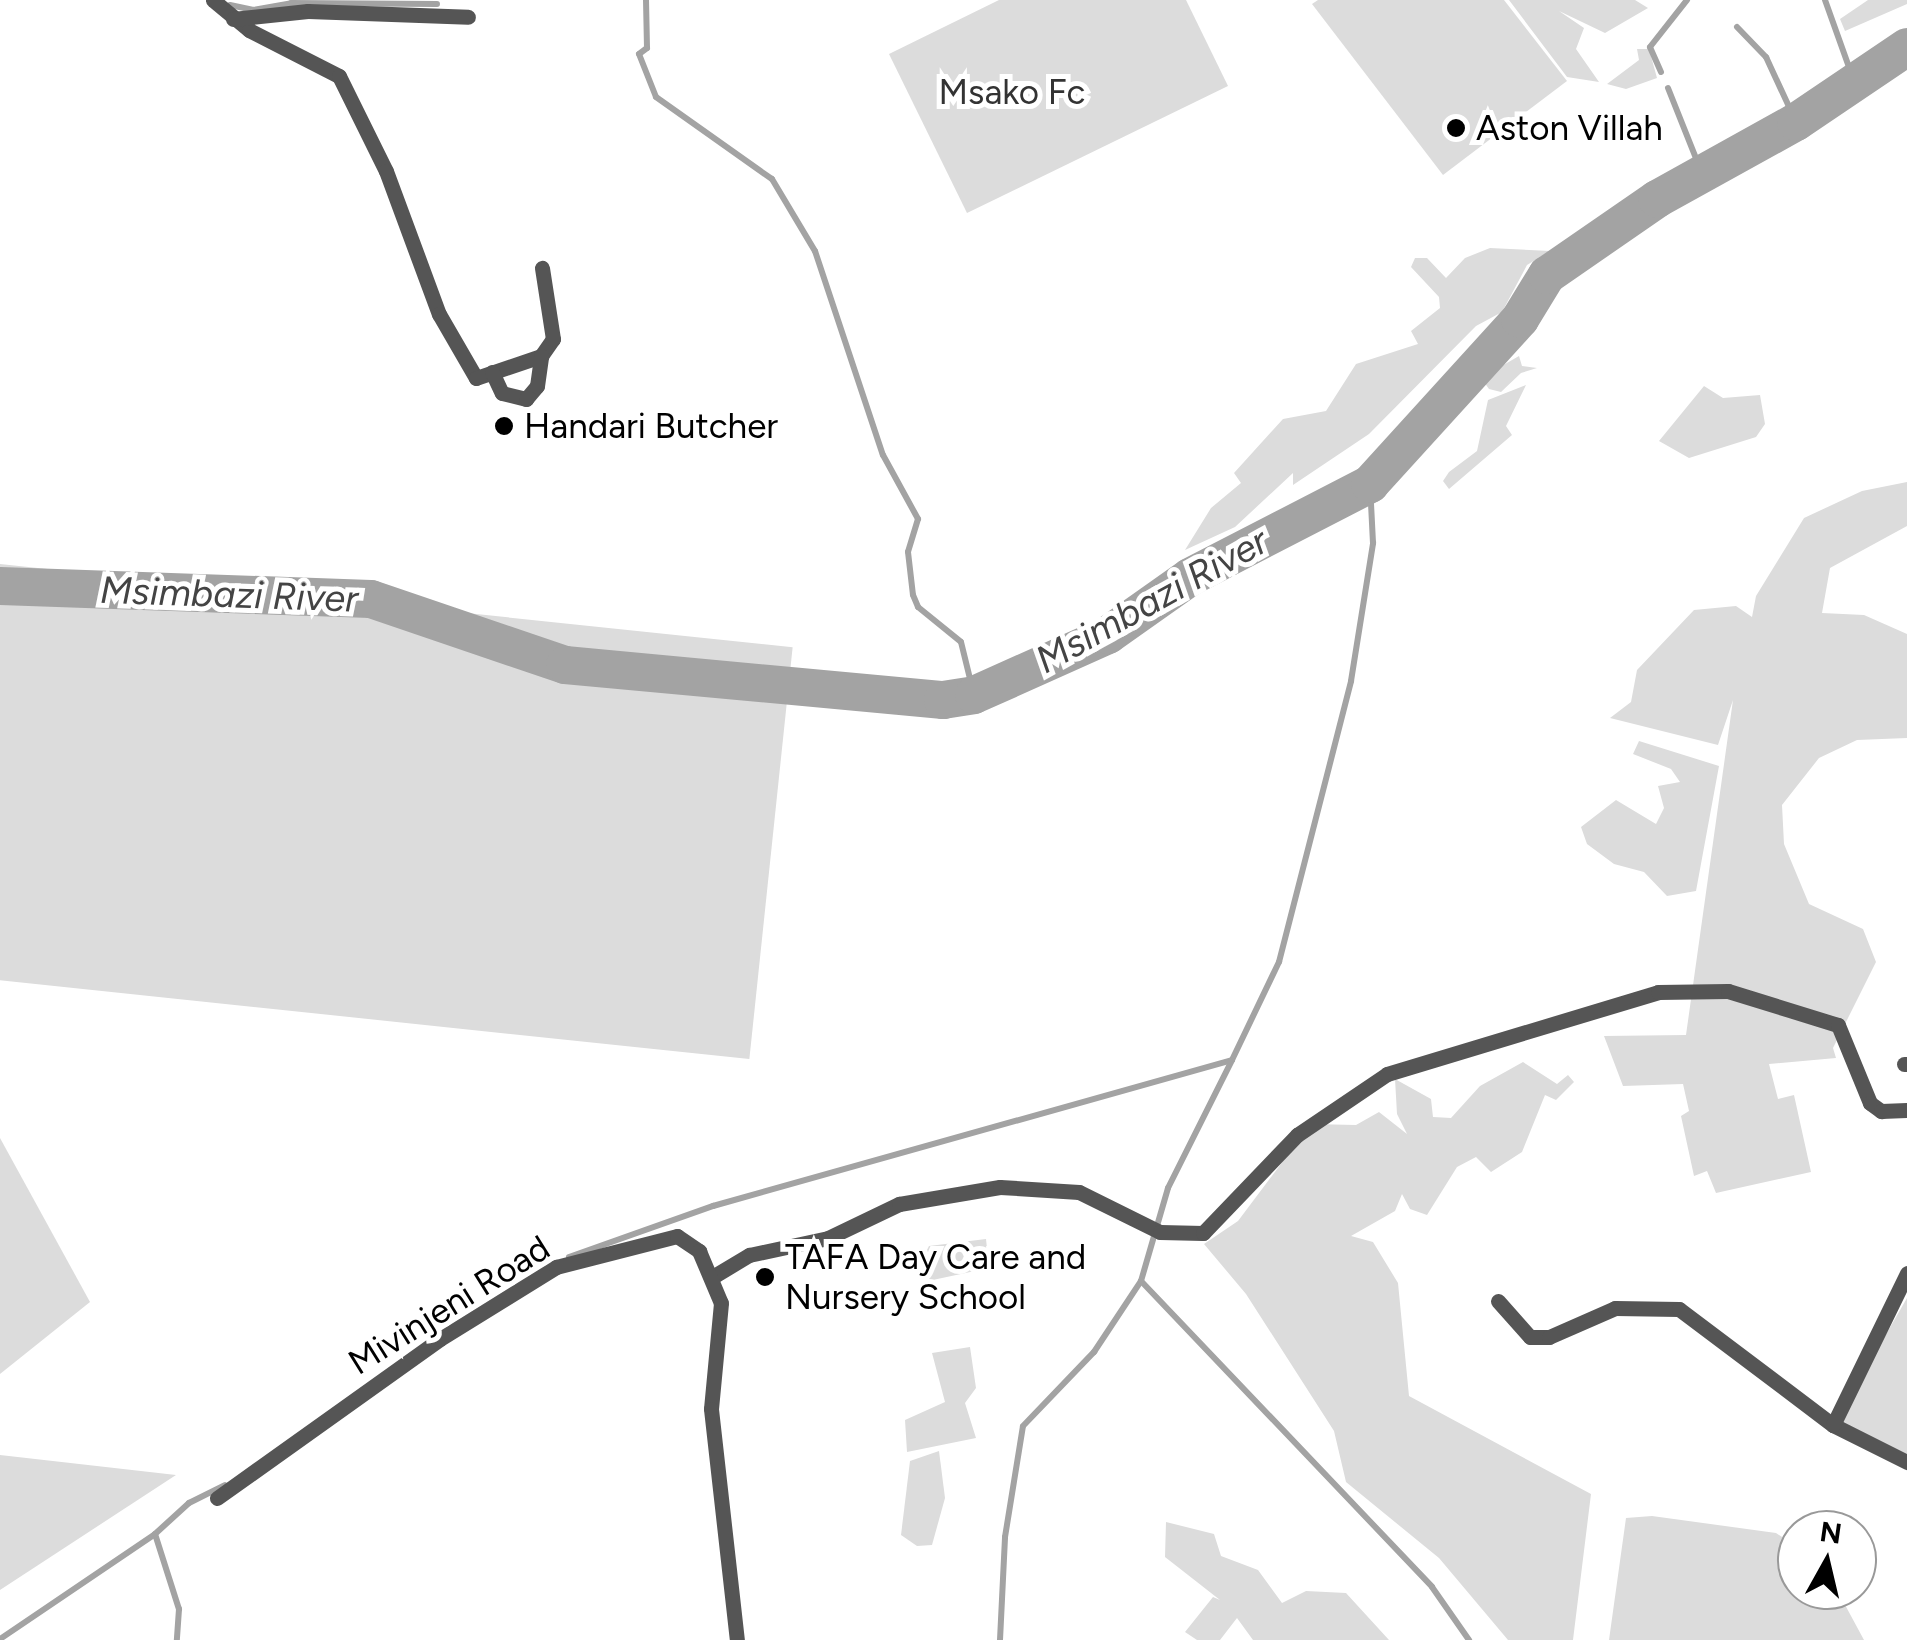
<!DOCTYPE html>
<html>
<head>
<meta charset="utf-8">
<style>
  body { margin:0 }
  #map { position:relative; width:1907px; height:1640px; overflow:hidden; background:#fff; font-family:Figtree,sans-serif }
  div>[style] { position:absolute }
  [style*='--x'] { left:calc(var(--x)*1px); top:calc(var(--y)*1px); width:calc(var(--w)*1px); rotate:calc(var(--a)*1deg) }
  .green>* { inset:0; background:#dcdcdc; transform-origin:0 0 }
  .stream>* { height:6px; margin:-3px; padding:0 3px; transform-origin:3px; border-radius:3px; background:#a3a3a3 }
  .river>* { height:38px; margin:-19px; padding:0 19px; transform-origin:19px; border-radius:19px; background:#a3a3a3 }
  .street>* { height:15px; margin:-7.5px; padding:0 7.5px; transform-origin:7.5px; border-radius:7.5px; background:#555 }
  .dots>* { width:28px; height:28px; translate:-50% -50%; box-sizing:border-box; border:5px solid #fff; border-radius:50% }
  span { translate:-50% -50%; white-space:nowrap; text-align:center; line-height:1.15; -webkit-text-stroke:10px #fff; paint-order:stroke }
  .park-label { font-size:35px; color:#333 }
  .poi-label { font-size:35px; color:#000 }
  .left { translate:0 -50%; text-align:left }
  .street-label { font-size:35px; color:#000 }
  .water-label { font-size:38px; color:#444; font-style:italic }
  .north { position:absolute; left:1777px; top:1510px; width:100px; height:100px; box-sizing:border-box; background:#fff; border:2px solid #999; border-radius:50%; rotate:8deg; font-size:28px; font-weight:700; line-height:40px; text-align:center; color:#000 }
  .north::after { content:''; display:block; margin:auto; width:35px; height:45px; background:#000; clip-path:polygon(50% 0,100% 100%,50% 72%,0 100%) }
</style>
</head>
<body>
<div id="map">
  <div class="green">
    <div style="clip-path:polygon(999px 0,1186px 0,1228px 86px,967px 213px,889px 54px)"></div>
    <div style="clip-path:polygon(1318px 0,1504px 0,1567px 81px,1443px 175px,1312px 4px)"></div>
    <div style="clip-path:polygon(1509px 0,1635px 0,1648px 8px,1605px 33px,1559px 11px,1584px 28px,1576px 49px,1599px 82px,1567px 77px)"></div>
    <div style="clip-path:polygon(1868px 0,1907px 0,1907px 4px,1845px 31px,1840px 19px)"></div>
    <div style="clip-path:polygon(1637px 49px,1649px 49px,1657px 78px,1626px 89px,1607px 84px,1639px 60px)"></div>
    <div style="clip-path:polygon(1490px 248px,1550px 251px,1527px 265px,1502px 312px,1476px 326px,1369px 434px,1293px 485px,1293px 473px,1235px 527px,1185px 550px,1211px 508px,1241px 483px,1234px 473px,1283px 419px,1326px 411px,1356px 364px,1418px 344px,1411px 331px,1440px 308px,1439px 297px,1411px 267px,1415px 258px,1427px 258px,1446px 278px,1465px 258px)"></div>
    <div style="clip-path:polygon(1519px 356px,1522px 366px,1537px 368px,1521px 373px,1501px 392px,1489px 389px,1484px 382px,1493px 371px)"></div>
    <div style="clip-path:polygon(1526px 385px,1506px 426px,1512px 435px,1449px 489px,1443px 481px,1449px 472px,1477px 451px,1488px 400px)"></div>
    <div style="clip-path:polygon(1704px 386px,1723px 398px,1760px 395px,1765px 424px,1756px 437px,1689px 458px,1659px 441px)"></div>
    <div style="clip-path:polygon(1907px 482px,1907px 526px,1830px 568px,1822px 613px,1864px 615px,1907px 634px,1907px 738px,1857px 740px,1819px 758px,1782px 805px,1784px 844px,1809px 904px,1863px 929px,1876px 962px,1833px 1048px,1836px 1058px,1769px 1064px,1778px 1099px,1794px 1095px,1811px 1172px,1716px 1193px,1707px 1171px,1694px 1176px,1681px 1116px,1689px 1111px,1683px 1084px,1623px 1086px,1604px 1036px,1686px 1035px,1733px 700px,1718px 745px,1610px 718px,1631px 702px,1637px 670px,1694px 610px,1736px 606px,1752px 617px,1756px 596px,1804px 518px,1862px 491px)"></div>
    <div style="left:0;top:564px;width:797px;height:414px;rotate:6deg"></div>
    <div style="clip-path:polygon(1639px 741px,1719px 766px,1696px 891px,1667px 896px,1644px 872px,1614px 864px,1587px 844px,1581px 827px,1616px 800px,1656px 824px,1664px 808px,1658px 786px,1680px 782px,1671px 769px,1633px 754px)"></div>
    <div style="clip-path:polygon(1523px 1062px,1557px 1084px,1568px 1075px,1574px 1082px,1556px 1100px,1545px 1095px,1522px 1152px,1491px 1172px,1476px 1157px,1457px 1167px,1427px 1215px,1410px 1209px,1402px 1194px,1395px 1211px,1351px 1236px,1373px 1242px,1398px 1283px,1409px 1396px,1591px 1494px,1573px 1640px,1508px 1640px,1439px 1558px,1346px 1482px,1334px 1431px,1246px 1294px,1204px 1244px,1238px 1221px,1311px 1124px,1356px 1125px,1379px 1112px,1407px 1134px,1397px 1114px,1395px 1079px,1431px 1099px,1433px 1117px,1451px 1118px,1480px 1086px)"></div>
    <div style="clip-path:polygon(0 1138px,90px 1302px,0 1374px)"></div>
    <div style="clip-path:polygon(986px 1239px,989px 1268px,928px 1281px,921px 1262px,929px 1246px)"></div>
    <div style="clip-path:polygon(1907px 1298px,1907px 1461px,1835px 1423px)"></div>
    <div style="clip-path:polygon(970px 1347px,976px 1388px,965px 1403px,976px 1438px,907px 1452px,905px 1420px,945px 1402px,932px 1353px)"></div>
    <div style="clip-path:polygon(939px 1451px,945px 1498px,932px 1545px,917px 1546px,901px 1535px,910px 1461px)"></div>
    <div style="clip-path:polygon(0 1455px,176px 1475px,0 1590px)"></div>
    <div style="clip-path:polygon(1652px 1516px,1776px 1533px,1797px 1547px,1797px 1590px,1837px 1590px,1864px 1640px,1609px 1640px,1626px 1518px)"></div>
    <div style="clip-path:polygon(1166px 1522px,1214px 1534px,1221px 1556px,1258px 1570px,1282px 1603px,1306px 1591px,1346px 1593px,1389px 1640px,1253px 1640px,1237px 1618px,1220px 1640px,1197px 1640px,1185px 1632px,1213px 1597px,1220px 1600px,1165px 1557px)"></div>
  </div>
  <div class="stream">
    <div style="--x:646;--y:0;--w:48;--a:88.8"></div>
    <div style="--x:647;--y:48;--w:10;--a:143"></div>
    <div style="--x:639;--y:54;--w:46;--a:68.4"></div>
    <div style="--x:656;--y:97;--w:142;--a:35.3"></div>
    <div style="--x:772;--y:179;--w:84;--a:59.2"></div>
    <div style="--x:815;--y:251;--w:215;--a:71.6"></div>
    <div style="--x:883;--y:455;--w:73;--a:61.3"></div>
    <div style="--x:918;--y:519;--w:34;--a:107"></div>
    <div style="--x:908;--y:552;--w:43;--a:83.4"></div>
    <div style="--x:913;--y:595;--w:13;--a:67"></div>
    <div style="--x:918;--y:607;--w:55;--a:39.1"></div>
    <div style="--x:961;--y:642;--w:55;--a:76.2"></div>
    <div style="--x:1825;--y:0;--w:83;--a:70.3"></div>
    <div style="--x:230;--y:5;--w:24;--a:12"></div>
    <div style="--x:253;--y:10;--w:39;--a:-10"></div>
    <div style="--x:291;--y:3;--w:146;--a:0.4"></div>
    <div style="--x:1737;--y:27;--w:42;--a:46"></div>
    <div style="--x:1766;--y:57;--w:72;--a:65.2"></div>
    <div style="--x:1661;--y:72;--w:27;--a:-114"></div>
    <div style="--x:1650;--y:47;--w:60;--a:-51.8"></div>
    <div style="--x:1668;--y:88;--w:89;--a:68.3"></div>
    <div style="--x:569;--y:1257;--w:153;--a:-19.5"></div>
    <div style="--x:713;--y:1206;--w:539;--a:-15.71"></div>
    <div style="--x:1232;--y:1060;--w:109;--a:-64.4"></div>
    <div style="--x:1279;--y:962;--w:290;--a:-75.6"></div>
    <div style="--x:1351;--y:681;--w:140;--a:-80.9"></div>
    <div style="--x:1373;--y:543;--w:59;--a:-92.9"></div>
    <div style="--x:1141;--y:1281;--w:422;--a:46.4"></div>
    <div style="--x:1432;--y:1587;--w:65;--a:55.1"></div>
    <div style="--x:155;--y:1534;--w:79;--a:72.3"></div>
    <div style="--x:179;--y:1609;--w:31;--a:94"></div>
    <div style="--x:0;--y:1639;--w:187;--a:-34.1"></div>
    <div style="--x:155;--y:1534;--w:46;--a:-42.4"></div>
    <div style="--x:189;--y:1503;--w:40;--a:-26.6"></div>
    <div style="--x:1000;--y:1640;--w:103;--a:-87.2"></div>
    <div style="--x:1005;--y:1537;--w:112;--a:-80.8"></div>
    <div style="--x:1023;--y:1426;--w:103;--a:-46.2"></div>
    <div style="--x:1094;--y:1352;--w:85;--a:-56.5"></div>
    <div style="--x:1141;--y:1281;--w:97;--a:-73.8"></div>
    <div style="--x:1168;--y:1188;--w:143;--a:-63.4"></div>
  </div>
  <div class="river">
    <div style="--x:0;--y:586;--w:371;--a:2"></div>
    <div style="--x:371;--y:599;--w:205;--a:18.8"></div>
    <div style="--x:565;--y:665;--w:380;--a:5.3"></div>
    <div style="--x:943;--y:700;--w:31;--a:-9"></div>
    <div style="--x:974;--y:695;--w:147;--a:-24.1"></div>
    <div style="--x:1108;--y:635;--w:100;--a:-35.3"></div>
    <div style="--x:1190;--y:577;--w:203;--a:-27.3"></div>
    <div style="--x:1370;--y:484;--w:223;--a:-47.7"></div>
    <div style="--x:1520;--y:319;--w:52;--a:-58.5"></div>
    <div style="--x:1547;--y:275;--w:134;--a:-34.6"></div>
    <div style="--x:1657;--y:199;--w:159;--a:-29"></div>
    <div style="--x:1796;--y:122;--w:134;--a:-34"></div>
  </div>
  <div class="street">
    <div style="--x:213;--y:0;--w:47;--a:39.8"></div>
    <div style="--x:249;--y:30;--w:101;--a:27.1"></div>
    <div style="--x:339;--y:76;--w:106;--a:63.7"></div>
    <div style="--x:386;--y:171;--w:153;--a:69.7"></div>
    <div style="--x:439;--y:314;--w:74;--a:60"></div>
    <div style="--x:476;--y:378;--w:69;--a:-18.7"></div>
    <div style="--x:541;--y:356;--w:21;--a:-55"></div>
    <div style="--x:553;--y:339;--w:72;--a:-98.8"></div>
    <div style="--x:233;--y:19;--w:75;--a:-6.1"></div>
    <div style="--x:308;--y:11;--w:160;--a:2.1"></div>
    <div style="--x:492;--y:372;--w:23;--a:65"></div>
    <div style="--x:502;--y:393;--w:25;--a:14"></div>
    <div style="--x:526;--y:399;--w:17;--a:-50"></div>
    <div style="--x:537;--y:386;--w:30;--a:-82"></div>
    <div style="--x:1904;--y:1064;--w:3;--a:0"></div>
    <div style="--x:714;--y:1276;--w:41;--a:-31"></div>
    <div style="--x:749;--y:1255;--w:81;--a:-12.1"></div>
    <div style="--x:828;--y:1238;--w:79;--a:-25.6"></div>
    <div style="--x:899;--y:1204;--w:102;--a:-9.6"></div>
    <div style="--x:1000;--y:1187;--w:79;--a:3.6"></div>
    <div style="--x:1079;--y:1192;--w:90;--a:26.3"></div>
    <div style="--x:1160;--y:1232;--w:43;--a:1.3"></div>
    <div style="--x:1203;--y:1233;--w:136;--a:-46.2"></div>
    <div style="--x:1297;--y:1135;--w:109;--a:-34.1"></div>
    <div style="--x:1387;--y:1074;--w:283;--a:-16.8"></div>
    <div style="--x:1658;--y:992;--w:70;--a:-0.8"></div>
    <div style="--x:1728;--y:991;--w:115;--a:17.2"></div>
    <div style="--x:1838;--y:1025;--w:84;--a:67.7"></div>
    <div style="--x:1870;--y:1103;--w:14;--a:36"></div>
    <div style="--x:1881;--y:1111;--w:26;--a:-2"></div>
    <div style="--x:1498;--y:1301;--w:48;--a:48.4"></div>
    <div style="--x:1530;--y:1337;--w:19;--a:0"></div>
    <div style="--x:1549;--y:1337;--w:72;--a:-23.7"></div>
    <div style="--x:1615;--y:1308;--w:64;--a:0.9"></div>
    <div style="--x:1679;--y:1309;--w:193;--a:37"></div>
    <div style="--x:1833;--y:1425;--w:83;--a:26.6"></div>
    <div style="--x:1833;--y:1425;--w:169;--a:-64"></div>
    <div style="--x:217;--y:1498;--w:274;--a:-35.5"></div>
    <div style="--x:440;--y:1339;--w:137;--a:-31.8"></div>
    <div style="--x:556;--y:1267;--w:125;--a:-14.4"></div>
    <div style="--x:677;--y:1236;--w:27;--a:34"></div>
    <div style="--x:699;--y:1251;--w:56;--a:67.1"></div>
    <div style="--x:721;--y:1303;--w:106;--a:95.4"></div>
    <div style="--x:711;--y:1409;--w:232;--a:83.6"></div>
  </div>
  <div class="dots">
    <div style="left:1456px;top:128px;background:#000"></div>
    <div style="left:504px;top:426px;background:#000"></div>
    <div style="left:765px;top:1277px;background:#000"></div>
  </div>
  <div class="park-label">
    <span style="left:1012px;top:92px">Msako Fc</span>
  </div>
  <div class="poi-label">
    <span class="left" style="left:1476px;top:128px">Aston Villah</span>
    <span class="left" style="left:524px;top:426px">Handari Butcher</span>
    <span class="left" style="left:785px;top:1277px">TAFA Day Care and<br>Nursery School</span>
  </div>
  <div class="street-label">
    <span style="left:449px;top:1305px;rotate:-32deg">Mivinjeni Road</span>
  </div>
  <div class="water-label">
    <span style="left:229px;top:595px;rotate:2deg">Msimbazi River</span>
    <span style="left:1152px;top:601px;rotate:-29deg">Msimbazi River</span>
  </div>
  <div class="north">N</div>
</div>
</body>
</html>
